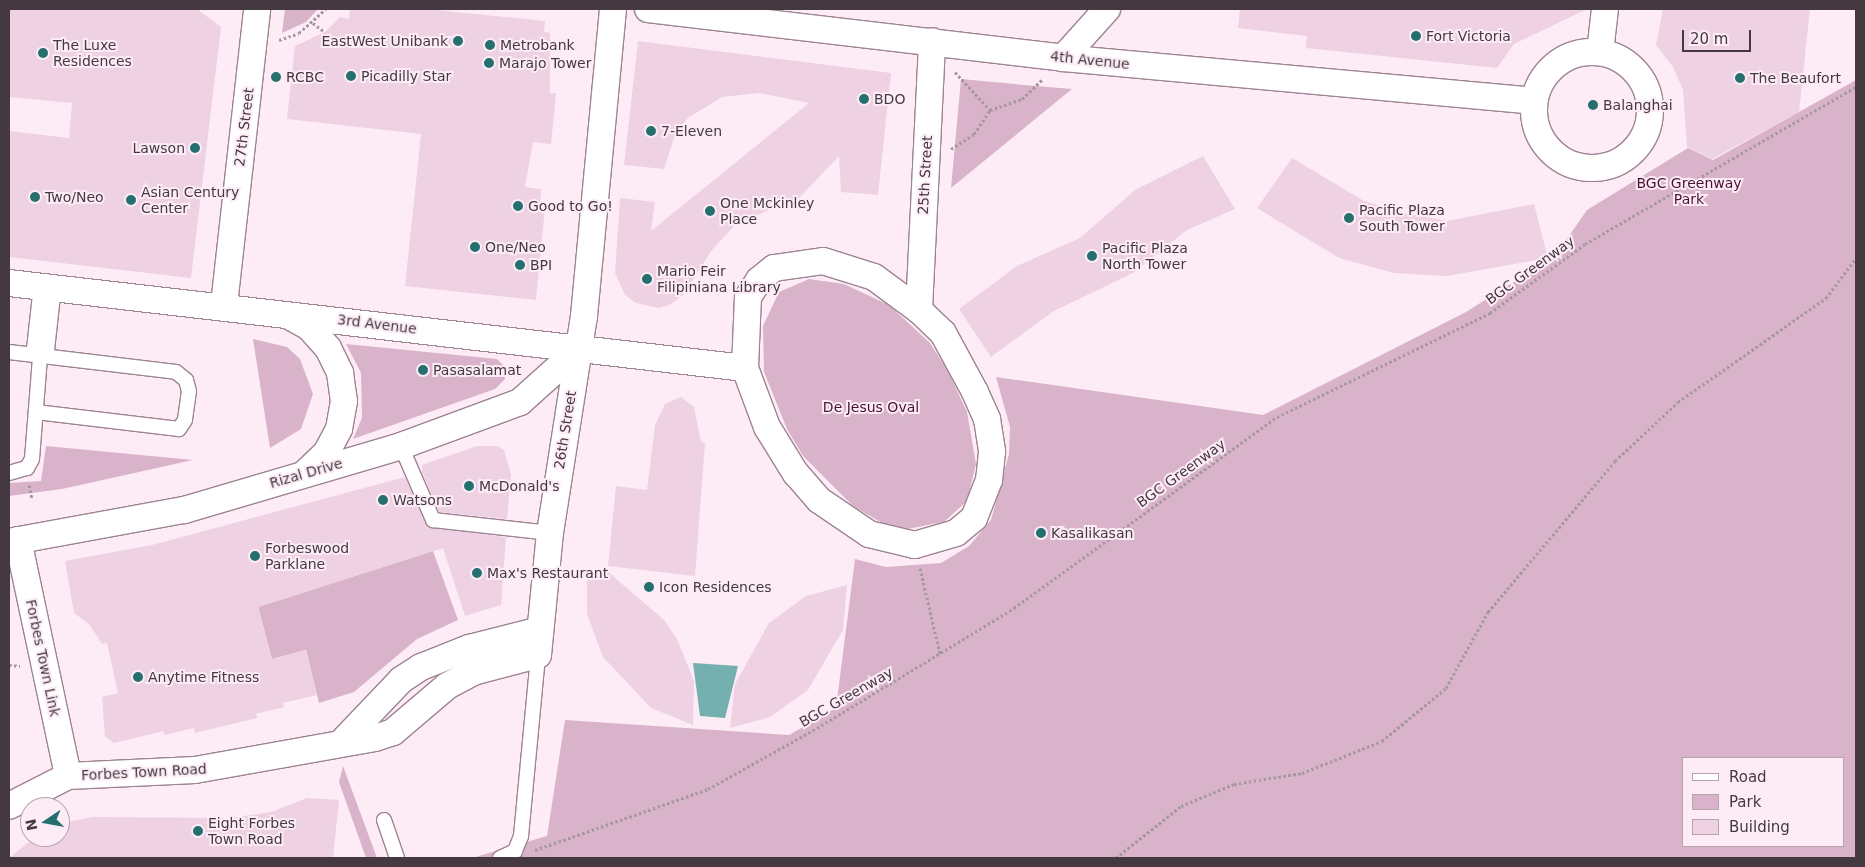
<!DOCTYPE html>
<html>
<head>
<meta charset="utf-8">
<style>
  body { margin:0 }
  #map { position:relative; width:1865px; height:867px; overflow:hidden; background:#fdecf6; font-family:"DejaVu Sans",sans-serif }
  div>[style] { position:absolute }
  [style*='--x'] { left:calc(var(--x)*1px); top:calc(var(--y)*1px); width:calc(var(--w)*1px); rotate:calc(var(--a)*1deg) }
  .green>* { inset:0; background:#d9b3ca }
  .water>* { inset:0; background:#74b0af }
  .building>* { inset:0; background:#eed2e3 }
  .path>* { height:3px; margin-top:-1.5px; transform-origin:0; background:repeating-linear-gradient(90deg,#a698a0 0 2.5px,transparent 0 5px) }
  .roads { filter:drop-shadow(1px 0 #9d8393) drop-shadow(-1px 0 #9d8393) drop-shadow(0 1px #9d8393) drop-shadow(0 -1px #9d8393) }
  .lane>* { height:14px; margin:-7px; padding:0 7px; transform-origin:7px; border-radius:7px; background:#fff }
  .street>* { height:26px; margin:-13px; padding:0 13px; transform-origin:13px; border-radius:13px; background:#fff }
  .street>.ring { margin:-13px; padding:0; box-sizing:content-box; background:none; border:26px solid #fff; border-radius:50% }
  .dots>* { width:14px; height:14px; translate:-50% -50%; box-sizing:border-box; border:2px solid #fdecf6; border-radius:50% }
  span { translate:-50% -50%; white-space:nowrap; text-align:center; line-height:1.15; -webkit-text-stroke:4px #fdecf6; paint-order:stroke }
  .poi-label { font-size:14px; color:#443940 }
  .left { translate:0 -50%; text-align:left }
  .right { translate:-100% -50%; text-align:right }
  .street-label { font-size:14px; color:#443940 }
  .park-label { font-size:14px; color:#461237 }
  .frame { position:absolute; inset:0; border:10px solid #443940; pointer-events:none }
  .legend { position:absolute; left:1682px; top:757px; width:162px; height:90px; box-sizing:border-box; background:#fdecf6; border:1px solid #b3a4ad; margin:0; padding:6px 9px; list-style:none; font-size:15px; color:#443940 }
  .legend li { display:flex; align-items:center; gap:10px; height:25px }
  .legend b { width:25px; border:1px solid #b3a4ad }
  .north { position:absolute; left:20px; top:797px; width:50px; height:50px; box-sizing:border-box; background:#fdecf6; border:1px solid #b3a4ad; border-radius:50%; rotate:258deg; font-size:14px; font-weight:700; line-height:20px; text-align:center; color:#443940 }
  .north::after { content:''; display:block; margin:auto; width:18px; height:22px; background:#25706f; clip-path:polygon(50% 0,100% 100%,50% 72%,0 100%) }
  .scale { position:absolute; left:1682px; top:30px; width:69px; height:22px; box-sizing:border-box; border:2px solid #443940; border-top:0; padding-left:6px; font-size:15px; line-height:18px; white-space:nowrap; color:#443940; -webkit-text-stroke:4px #fdecf6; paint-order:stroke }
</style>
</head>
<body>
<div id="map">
  <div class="green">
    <div style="clip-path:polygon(285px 9px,318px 9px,306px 22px,282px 33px)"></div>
    <div style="clip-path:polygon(961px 79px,1036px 86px,1072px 89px,951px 188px)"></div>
    <div style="clip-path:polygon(evenodd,1856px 80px,1856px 858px,472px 858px,547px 836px,565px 720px,789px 735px,836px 708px,855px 559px,886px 567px,941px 563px,969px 546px,991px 520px,1009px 454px,1010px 427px,996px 377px,1263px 415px,1466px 312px,1542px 264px,1562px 246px,1587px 210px,1688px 148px,1713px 160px,1856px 80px,1684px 758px,1844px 758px,1844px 846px,1684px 846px,1684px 758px)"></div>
    <div style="clip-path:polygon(809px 279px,844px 284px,889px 305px,930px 343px,948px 371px,967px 412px,976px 464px,967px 501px,944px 522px,907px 529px,882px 523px,853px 506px,803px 456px,787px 429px,764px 372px,763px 326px,779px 292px)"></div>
    <div style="clip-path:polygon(253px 339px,287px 347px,300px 359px,313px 394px,301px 429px,270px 448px)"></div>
    <div style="clip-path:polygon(346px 344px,497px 359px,504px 366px,505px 379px,495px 389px,353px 439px,362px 418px,361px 373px)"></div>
    <div style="clip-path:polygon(46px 446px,193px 460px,62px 489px,9px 496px,9px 483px,41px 481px)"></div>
    <div style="clip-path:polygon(433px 551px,458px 620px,417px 639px,354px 692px,319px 703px,306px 650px,272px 659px,258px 607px)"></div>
    <div style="clip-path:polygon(343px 766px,377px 858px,366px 858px,339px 782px)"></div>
  </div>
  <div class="water">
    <div style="clip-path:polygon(693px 663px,738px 666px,725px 718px,700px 716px)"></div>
  </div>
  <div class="building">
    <div style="clip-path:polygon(9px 9px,197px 9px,221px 27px,191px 278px,9px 257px,9px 131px,69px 138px,72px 103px,9px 97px)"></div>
    <div style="clip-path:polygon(350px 9px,435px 10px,545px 21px,544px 32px,550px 33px,550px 93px,556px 93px,551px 144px,533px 142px,525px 187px,541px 189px,540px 208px,545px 208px,536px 300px,405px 286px,421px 134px,287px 119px,295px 46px,325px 32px,340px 17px,349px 19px)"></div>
    <div style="clip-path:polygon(1240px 9px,1585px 9px,1585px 10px,1514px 44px,1497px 68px,1306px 48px,1307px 36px,1238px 28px)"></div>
    <div style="clip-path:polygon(1663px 9px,1810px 9px,1799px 112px,1712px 159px,1687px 147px,1683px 90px,1673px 67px,1656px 45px)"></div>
    <div style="clip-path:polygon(638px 41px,891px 73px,878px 195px,841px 192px,839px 156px,800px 197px,736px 224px,712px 250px,683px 295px,671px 304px,659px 308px,636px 303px,625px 295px,615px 273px,620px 198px,655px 202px,651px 231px,809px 103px,759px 93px,722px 97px,688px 118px,676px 132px,664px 169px,624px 165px)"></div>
    <div style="clip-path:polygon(1203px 156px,1235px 209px,1187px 230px,1133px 273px,1054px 311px,991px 357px,959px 309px,1017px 266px,1080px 238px,1135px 190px)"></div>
    <div style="clip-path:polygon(1292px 158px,1364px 201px,1404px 213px,1447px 221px,1534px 204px,1548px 258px,1447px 276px,1394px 273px,1339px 258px,1257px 208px)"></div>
    <div style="clip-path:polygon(681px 397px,694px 407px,701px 442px,705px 443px,695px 576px,608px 566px,616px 486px,647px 490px,655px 425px,665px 404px)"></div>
    <div style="clip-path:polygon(477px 446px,498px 446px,504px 450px,511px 475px,507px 519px,439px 512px,422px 472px,422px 465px)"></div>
    <div style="clip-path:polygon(405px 477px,428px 527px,506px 537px,501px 605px,465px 616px,443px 548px,258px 607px,272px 659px,306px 650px,317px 695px,283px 703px,284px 707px,256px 714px,257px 718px,195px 733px,194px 728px,164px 735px,164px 731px,114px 743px,105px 737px,102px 697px,118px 693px,107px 643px,102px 644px,89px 624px,74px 613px,65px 561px,152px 545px)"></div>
    <div style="clip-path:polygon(587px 571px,607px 578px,607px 571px,664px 620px,677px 639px,694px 681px,693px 725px,651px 708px,603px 657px,587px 614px)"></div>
    <div style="clip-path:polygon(847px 585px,843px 630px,808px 690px,770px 717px,730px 728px,735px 684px,769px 623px,806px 596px)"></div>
    <div style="clip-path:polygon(307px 798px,339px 800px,333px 858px,9px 858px,35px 837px,60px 837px,60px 825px,72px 821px,93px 817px,229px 818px,271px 812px)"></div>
  </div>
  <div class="path">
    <div style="--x:313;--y:23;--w:15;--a:37"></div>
    <div style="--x:279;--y:40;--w:21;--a:-19"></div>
    <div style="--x:299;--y:33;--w:36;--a:-42"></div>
    <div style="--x:955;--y:72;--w:52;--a:47.4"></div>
    <div style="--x:951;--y:149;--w:27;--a:-33"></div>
    <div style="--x:974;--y:134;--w:29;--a:-56"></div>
    <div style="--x:990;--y:110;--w:34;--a:-19"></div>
    <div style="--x:1022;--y:99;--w:28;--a:-44"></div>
    <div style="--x:29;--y:485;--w:14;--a:78"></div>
    <div style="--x:920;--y:568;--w:88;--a:76.9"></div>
    <div style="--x:9;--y:665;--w:11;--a:5"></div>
    <div style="--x:535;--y:850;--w:183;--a:-19.4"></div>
    <div style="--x:708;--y:789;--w:125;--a:-29.2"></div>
    <div style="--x:817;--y:728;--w:231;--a:-31.3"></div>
    <div style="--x:1014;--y:608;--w:325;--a:-36"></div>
    <div style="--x:1277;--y:417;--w:237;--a:-26"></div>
    <div style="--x:1490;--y:313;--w:117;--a:-36"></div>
    <div style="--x:1585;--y:244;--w:313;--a:-30.1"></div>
    <div style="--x:1116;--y:858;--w:83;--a:-38.7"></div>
    <div style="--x:1181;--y:806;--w:57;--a:-22.5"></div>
    <div style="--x:1234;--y:784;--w:69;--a:-9.2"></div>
    <div style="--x:1302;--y:773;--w:86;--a:-21.8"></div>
    <div style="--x:1382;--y:741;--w:83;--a:-39.6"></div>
    <div style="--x:1446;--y:688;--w:87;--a:-61.1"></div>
    <div style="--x:1488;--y:612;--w:197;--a:-49.9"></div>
    <div style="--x:1615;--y:461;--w:86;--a:-43.1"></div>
    <div style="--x:1678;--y:402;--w:181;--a:-35.1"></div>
    <div style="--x:1826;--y:298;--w:50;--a:-53.1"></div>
  </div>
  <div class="roads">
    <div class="lane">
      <div style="--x:9;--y:352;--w:168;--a:6.8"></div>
      <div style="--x:176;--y:372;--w:13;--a:39"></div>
      <div style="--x:186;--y:380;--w:11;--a:75"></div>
      <div style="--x:189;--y:391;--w:29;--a:98"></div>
      <div style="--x:185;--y:420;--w:11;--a:124"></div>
      <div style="--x:179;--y:429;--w:144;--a:-173.2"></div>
      <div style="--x:40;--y:358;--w:11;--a:-49"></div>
      <div style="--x:47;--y:350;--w:63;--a:-83.7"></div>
      <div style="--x:401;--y:446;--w:81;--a:66.6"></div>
      <div style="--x:433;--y:520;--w:118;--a:6.3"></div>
      <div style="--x:9;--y:473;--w:19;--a:-16"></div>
      <div style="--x:27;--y:468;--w:10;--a:-61"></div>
      <div style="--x:32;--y:459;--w:101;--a:-85.5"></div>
      <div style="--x:40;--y:358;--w:11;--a:-124"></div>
      <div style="--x:34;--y:349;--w:63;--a:-83.7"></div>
      <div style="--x:384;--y:820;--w:40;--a:71.1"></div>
      <div style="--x:500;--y:858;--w:17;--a:-25"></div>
      <div style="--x:515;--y:851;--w:16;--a:-68"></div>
      <div style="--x:521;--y:836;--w:182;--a:-84.6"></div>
    </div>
    <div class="street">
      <div style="--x:648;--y:9;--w:418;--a:6.7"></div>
      <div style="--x:1063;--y:58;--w:473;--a:5.2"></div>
      <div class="ring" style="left:1534px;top:52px;width:90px;height:90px"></div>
      <div style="--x:1600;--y:52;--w:43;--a:-83.4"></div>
      <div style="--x:1063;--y:58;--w:66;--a:-48.1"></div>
      <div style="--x:823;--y:261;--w:53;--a:17.4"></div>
      <div style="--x:874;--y:277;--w:56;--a:36.3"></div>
      <div style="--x:919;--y:310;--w:33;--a:44"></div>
      <div style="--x:943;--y:333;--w:67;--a:61.5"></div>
      <div style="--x:975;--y:392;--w:30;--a:66"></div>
      <div style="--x:987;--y:419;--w:33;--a:81"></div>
      <div style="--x:992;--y:452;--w:28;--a:96"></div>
      <div style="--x:989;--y:480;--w:41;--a:111.5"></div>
      <div style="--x:974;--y:518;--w:23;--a:140"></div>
      <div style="--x:956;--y:533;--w:43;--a:163.7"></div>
      <div style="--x:915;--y:545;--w:47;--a:-166.6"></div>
      <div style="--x:869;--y:534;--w:60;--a:-145.8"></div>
      <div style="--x:819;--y:500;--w:35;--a:-131"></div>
      <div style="--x:796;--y:474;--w:55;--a:-121.7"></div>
      <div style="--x:767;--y:427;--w:63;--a:-110.4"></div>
      <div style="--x:745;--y:368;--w:71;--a:-87.6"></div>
      <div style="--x:748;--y:297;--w:20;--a:-57"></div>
      <div style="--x:759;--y:280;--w:19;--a:-39"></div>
      <div style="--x:774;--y:268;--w:49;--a:-8.1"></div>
      <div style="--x:9;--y:283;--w:741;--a:6.59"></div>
      <div style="--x:224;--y:305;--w:298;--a:-83.6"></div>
      <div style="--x:919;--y:310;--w:269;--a:-87.2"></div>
      <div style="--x:289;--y:316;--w:23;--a:29"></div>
      <div style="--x:309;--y:327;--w:28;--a:48"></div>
      <div style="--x:328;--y:348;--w:28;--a:64"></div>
      <div style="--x:340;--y:373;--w:28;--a:82"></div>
      <div style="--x:344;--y:401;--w:28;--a:100"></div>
      <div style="--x:339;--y:429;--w:27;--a:118"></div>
      <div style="--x:326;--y:453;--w:28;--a:136"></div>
      <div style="--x:18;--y:540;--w:241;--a:78"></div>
      <div style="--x:9;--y:542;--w:178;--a:-10.4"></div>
      <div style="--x:184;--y:510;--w:226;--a:-16.4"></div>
      <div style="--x:401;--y:446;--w:127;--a:-20.3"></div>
      <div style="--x:520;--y:402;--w:79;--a:-41.9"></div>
      <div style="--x:343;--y:741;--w:84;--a:-46.4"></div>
      <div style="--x:401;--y:680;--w:24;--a:-33"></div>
      <div style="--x:421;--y:667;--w:52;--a:-21.6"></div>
      <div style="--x:469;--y:648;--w:73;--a:-14.2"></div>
      <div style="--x:9;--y:806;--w:66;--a:-27"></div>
      <div style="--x:68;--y:776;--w:127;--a:-2.7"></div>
      <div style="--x:195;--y:770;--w:183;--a:-10.1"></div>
      <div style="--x:375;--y:738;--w:19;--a:-18"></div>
      <div style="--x:393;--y:732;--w:71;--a:-40.4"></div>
      <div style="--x:447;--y:686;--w:30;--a:-28"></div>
      <div style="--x:473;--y:672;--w:67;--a:-14.7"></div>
      <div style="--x:538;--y:655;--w:123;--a:-84.4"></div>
      <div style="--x:550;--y:533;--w:220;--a:-81.1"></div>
      <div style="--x:584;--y:316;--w:308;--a:-84.6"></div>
    </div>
  </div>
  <div class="dots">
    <div style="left:1416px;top:36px;background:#25706f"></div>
    <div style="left:458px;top:41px;background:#25706f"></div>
    <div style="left:490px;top:45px;background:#25706f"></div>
    <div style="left:43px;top:53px;background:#25706f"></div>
    <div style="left:489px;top:63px;background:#25706f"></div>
    <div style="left:351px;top:76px;background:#25706f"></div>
    <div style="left:276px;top:77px;background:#25706f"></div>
    <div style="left:1740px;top:78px;background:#25706f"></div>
    <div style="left:864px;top:99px;background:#25706f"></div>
    <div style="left:1593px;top:105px;background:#25706f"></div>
    <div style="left:651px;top:131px;background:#25706f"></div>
    <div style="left:195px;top:148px;background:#25706f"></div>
    <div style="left:35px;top:197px;background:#25706f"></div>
    <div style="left:131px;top:200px;background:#25706f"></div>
    <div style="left:518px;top:206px;background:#25706f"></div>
    <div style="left:710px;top:211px;background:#25706f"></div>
    <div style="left:1349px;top:218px;background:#25706f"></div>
    <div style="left:475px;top:247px;background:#25706f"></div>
    <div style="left:1092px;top:256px;background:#25706f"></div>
    <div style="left:520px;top:265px;background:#25706f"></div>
    <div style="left:647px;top:279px;background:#25706f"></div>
    <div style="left:423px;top:370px;background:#25706f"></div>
    <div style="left:469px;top:486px;background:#25706f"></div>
    <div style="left:383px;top:500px;background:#25706f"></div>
    <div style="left:1041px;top:533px;background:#25706f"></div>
    <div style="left:255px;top:556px;background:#25706f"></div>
    <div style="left:477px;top:573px;background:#25706f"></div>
    <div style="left:649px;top:587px;background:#25706f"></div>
    <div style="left:138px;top:677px;background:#25706f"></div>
    <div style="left:198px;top:831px;background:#25706f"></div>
  </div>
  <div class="poi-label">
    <span class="left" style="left:1426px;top:36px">Fort Victoria</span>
    <span class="right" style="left:448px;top:41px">EastWest Unibank</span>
    <span class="left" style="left:53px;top:53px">The Luxe<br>Residences</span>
    <span class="left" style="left:500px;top:45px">Metrobank</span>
    <span class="left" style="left:499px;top:63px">Marajo Tower</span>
    <span class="left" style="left:361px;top:76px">Picadilly Star</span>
    <span class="left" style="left:286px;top:77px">RCBC</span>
    <span class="left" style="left:1750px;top:78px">The Beaufort</span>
    <span class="left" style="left:874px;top:99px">BDO</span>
    <span class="left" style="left:1603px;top:105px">Balanghai</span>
    <span class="left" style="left:661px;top:131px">7-Eleven</span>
    <span class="right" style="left:185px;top:148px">Lawson</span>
    <span class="left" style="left:141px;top:200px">Asian Century<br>Center</span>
    <span class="left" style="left:45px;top:197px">Two/Neo</span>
    <span class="left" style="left:720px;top:211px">One Mckinley<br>Place</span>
    <span class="left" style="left:528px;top:206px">Good to Go!</span>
    <span class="left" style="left:1359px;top:218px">Pacific Plaza<br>South Tower</span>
    <span class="left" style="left:485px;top:247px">One/Neo</span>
    <span class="left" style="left:1102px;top:256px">Pacific Plaza<br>North Tower</span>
    <span class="left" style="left:530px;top:265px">BPI</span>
    <span class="left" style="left:657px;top:279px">Mario Feir<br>Filipiniana Library</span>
    <span class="left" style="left:433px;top:370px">Pasasalamat</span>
    <span class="left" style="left:479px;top:486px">McDonald's</span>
    <span class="left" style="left:393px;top:500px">Watsons</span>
    <span class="left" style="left:1051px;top:533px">Kasalikasan</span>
    <span class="left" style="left:265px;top:556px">Forbeswood<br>Parklane</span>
    <span class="left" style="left:487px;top:573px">Max's Restaurant</span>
    <span class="left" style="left:659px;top:587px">Icon Residences</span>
    <span class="left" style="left:148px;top:677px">Anytime Fitness</span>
    <span class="left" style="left:208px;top:831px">Eight Forbes<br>Town Road</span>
  </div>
  <div class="street-label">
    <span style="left:1090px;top:60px;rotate:6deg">4th Avenue</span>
    <span style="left:244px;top:127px;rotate:-83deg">27th Street</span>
    <span style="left:925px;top:175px;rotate:-87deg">25th Street</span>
    <span style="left:1530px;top:270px;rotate:-36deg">BGC Greenway</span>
    <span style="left:377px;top:324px;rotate:7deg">3rd Avenue</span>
    <span style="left:565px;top:430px;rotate:-81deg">26th Street</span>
    <span style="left:306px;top:473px;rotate:-16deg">Rizal Drive</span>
    <span style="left:1181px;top:473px;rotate:-36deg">BGC Greenway</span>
    <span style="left:43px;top:658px;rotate:78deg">Forbes Town Link</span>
    <span style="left:846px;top:697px;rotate:-30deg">BGC Greenway</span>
    <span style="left:144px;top:772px;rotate:-3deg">Forbes Town Road</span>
  </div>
  <div class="park-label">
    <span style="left:1689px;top:191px">BGC Greenway<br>Park</span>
    <span style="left:871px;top:407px">De Jesus Oval</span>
  </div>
  <div class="frame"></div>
  <ul class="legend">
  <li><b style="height:6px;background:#fff"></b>Road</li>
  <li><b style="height:14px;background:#d9b3ca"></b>Park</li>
  <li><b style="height:14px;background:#eed2e3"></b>Building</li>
  </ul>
  <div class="north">N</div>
  <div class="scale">20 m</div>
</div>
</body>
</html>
